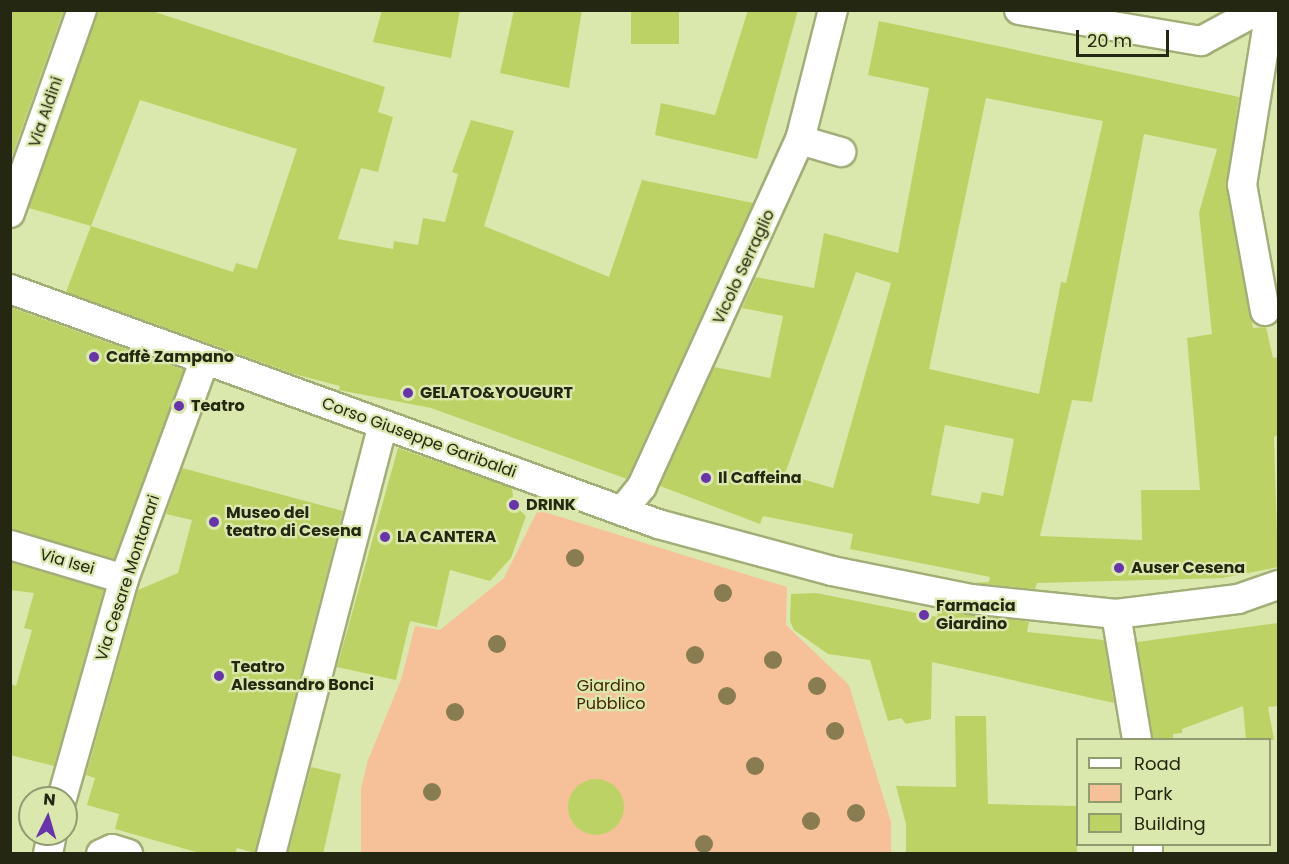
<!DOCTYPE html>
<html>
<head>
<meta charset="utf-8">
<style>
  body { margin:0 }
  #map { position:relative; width:1289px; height:864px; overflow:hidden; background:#dae8ae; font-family:Poppins,sans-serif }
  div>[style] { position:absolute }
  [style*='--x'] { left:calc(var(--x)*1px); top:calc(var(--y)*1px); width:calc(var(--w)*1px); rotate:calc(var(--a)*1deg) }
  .green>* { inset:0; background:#f6c199 }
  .building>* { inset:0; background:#bdd264; transform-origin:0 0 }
  .round { border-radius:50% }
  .roads { filter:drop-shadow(2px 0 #a2ae77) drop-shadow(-2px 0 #a2ae77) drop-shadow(0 2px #a2ae77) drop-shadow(0 -2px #a2ae77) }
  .street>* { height:28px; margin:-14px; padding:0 14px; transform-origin:14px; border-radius:14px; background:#fff }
  .trees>* { width:18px; height:18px; margin:-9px; border-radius:50%; background:#897c50 }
  .dots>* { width:16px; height:16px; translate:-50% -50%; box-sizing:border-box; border:3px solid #dae8ae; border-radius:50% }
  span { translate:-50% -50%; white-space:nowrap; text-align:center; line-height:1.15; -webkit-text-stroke:4.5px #dae8ae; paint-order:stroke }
  .street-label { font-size:16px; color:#242812 }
  .poi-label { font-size:16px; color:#242812; font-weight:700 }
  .left { translate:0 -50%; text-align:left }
  .park-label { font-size:16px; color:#462404 }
  .frame { position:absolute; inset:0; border:12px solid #242812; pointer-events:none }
  .legend { position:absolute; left:1076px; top:738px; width:195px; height:108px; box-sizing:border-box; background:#dae8ae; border:2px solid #919b70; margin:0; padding:8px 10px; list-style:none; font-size:18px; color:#242812 }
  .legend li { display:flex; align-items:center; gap:12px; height:30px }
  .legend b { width:30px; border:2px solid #919b70 }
  .north { position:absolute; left:18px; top:786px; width:60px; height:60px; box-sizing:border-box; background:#dae8ae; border:2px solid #919b70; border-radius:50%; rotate:5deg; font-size:16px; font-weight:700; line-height:24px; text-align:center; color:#242812 }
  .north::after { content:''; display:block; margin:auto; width:21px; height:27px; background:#6734ab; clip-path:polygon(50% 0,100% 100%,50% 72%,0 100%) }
  .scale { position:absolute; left:1076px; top:30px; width:93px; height:27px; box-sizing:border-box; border:3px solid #242812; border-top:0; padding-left:8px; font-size:18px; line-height:21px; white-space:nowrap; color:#242812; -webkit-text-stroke:4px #dae8ae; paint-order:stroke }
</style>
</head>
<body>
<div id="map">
  <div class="green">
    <div style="clip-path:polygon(538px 510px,787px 587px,786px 625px,849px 685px,891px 822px,891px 853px,361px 853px,361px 789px,368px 760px,401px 680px,415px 626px,440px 630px,504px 578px)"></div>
  </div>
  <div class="building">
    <div style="clip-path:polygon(10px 10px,64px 10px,10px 162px)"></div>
    <div style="clip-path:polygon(evenodd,98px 10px,149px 10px,385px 87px,378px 112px,393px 117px,378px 172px,361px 168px,338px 239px,393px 249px,394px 241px,418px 245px,423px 218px,445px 222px,458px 174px,452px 172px,471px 120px,514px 131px,484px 226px,609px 277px,642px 180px,753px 203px,627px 479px,431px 408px,339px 390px,340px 386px,294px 374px,66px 292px,91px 226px,29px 208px,98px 10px,140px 100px,297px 149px,257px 269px,236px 263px,233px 272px,91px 226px,140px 100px)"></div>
    <div style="clip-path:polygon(382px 10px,460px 10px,451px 58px,373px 42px)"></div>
    <div style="clip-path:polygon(514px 10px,582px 10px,569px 88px,500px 73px)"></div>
    <div style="left:631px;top:10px;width:48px;height:34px"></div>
    <div style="clip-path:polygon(748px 10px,798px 10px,757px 159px,655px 135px,661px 103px,715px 115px)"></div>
    <div style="clip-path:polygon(evenodd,879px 21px,1239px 97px,1226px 188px,1253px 328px,1266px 327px,1273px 358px,1278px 357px,1278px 435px,1274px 437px,1278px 567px,1223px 578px,1037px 583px,1035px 589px,973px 583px,989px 582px,990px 577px,850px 549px,853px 534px,763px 516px,760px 524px,660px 486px,714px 367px,770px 378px,783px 316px,742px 308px,756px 277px,814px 288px,824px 233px,898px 253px,929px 88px,868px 75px,879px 21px,986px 98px,1103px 121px,1066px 283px,1061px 282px,1039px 394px,929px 369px,986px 98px,879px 21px,1144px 134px,1217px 149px,1199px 213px,1212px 334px,1187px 338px,1200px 490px,1141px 490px,1142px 540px,1040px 536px,1072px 400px,1092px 402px,1144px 134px,879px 21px,856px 272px,891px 283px,833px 488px,785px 474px,856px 272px,879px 21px,945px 425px,1014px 439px,1003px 496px,982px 492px,979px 504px,931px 495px,945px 425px)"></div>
    <div style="clip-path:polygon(10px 307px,184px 370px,114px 559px,10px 529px)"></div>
    <div style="clip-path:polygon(398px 448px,512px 488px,514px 505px,526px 516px,511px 558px,490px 581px,450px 570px,437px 627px,410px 621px,396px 680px,337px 667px)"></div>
    <div style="clip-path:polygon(182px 468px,343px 511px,255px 853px,237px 848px,235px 854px,203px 854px,115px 829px,119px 814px,87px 805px,95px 778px,86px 775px,138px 590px,178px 573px,192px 520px,166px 514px)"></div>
    <div style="clip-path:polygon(10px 562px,104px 590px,54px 766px,10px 755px,10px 684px,16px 686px,32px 630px,24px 628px,34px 593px,10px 590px)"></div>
    <div style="clip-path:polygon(816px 593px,937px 617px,939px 609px,1029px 622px,1027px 632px,1104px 640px,1114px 703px,932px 662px,931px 719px,906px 724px,901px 718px,888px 721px,870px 660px,828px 654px,794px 630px,790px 621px,791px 594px)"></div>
    <div style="clip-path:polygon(1278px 623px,1278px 706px,1268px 707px,1274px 740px,1246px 740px,1243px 706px,1182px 729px,1182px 733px,1173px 734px,1173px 740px,1153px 740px,1137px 642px)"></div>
    <div style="clip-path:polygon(955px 716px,986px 716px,988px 804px,1077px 806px,1077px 854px,906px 854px,906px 824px,896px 786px,956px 787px)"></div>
    <div style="clip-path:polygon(311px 767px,341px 774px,323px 854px,288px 854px)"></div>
    <div class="round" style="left:568px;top:779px;width:56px;height:56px"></div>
  </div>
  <div class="roads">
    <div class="street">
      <div style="--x:1019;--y:10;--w:185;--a:9.7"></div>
      <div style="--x:1201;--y:41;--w:59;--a:-28.3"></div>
      <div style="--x:1253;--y:13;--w:25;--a:7"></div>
      <div style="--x:800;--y:140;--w:43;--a:16.3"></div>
      <div style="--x:10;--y:213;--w:215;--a:-70.5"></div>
      <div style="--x:10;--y:289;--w:689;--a:19.93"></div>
      <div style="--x:658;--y:524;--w:180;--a:15.1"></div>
      <div style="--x:832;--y:571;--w:142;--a:11.4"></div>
      <div style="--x:971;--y:599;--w:146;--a:5.9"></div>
      <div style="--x:1116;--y:614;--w:123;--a:-7"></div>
      <div style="--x:1238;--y:599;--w:42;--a:-19.3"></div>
      <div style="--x:1265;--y:311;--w:128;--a:-100.3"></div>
      <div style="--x:1242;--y:185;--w:171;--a:-80.9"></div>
      <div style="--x:622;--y:511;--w:32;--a:-51"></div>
      <div style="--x:642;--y:486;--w:380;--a:-65.5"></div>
      <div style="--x:800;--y:140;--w:134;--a:-75.8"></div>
      <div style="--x:10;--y:545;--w:119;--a:16.6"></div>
      <div style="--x:1116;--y:614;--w:128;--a:80.5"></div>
      <div style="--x:62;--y:798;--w:228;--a:-74.2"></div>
      <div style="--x:124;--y:579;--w:231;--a:-69.8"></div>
      <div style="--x:1148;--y:844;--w:10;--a:90"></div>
      <div style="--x:48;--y:854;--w:20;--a:-79"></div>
      <div style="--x:101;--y:854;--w:12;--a:-24"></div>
      <div style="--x:112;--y:849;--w:17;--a:17"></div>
      <div style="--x:271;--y:854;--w:443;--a:-75.4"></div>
    </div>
  </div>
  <div class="trees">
    <div style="left:575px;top:558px"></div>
    <div style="left:723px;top:593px"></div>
    <div style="left:497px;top:644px"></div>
    <div style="left:695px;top:655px"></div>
    <div style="left:773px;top:660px"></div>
    <div style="left:817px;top:686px"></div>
    <div style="left:727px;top:696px"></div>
    <div style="left:455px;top:712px"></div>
    <div style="left:835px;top:731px"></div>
    <div style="left:755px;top:766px"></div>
    <div style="left:432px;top:792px"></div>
    <div style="left:856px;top:813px"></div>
    <div style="left:811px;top:821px"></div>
    <div style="left:704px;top:844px"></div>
  </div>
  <div class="dots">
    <div style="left:94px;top:357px;background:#6734ab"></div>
    <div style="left:408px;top:393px;background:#6734ab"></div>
    <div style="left:179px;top:406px;background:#6734ab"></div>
    <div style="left:706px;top:478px;background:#6734ab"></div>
    <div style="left:514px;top:505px;background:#6734ab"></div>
    <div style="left:214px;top:522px;background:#6734ab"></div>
    <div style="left:385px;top:537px;background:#6734ab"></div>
    <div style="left:1119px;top:568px;background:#6734ab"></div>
    <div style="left:924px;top:615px;background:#6734ab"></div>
    <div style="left:219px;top:676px;background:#6734ab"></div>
  </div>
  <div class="street-label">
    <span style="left:46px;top:112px;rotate:-71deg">Via Aldini</span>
    <span style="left:744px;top:267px;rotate:-65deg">Vicolo Serraglio</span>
    <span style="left:419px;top:438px;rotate:20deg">Corso Giuseppe Garibaldi</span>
    <span style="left:67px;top:562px;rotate:16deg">Via Isei</span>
    <span style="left:128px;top:578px;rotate:-72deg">Via Cesare Montanari</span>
  </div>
  <div class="poi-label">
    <span class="left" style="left:106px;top:357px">Caffè Zampano</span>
    <span class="left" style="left:420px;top:393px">GELATO&amp;YOUGURT</span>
    <span class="left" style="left:191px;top:406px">Teatro</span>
    <span class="left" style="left:718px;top:478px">Il Caffeina</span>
    <span class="left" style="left:526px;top:505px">DRINK</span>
    <span class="left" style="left:226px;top:522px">Museo del<br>teatro di Cesena</span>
    <span class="left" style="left:397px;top:537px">LA CANTERA</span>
    <span class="left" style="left:1131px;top:568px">Auser Cesena</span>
    <span class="left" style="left:936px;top:615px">Farmacia<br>Giardino</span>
    <span class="left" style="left:231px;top:676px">Teatro<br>Alessandro Bonci</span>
  </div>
  <div class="park-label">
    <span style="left:611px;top:695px">Giardino<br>Pubblico</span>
  </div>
  <div class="frame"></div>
  <ul class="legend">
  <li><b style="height:8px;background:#fff"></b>Road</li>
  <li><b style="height:16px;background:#f6c199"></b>Park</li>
  <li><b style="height:16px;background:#bdd264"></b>Building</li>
  </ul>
  <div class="north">N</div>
  <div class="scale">20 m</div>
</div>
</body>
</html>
